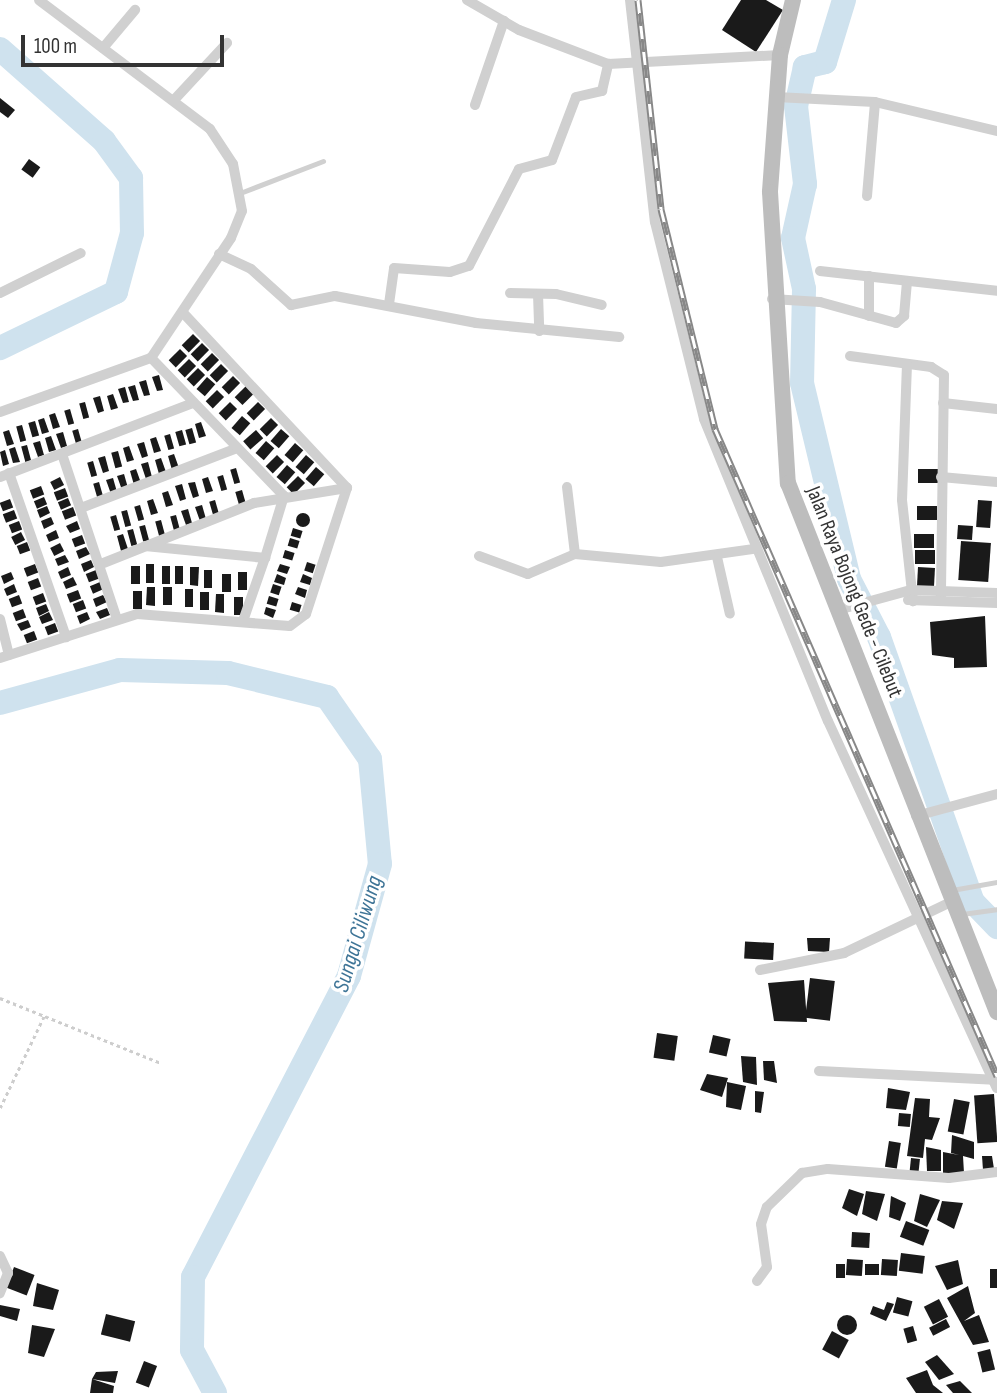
<!DOCTYPE html>
<html>
<head>
<meta charset="utf-8">
<style>
  body { margin:0 }
  #map { position:relative; width:997px; height:1393px; overflow:hidden; background:#fff; font-family:"Sofia Sans Condensed",sans-serif }
  div>[style] { position:absolute }
  [style*='--x'] { left:calc(var(--x)*1px); top:calc(var(--y)*1px); width:calc(var(--w)*1px); rotate:calc(var(--a)*1deg) }
  .river>* { height:24px; margin:-12px; padding:0 12px; transform-origin:12px; border-radius:12px; background:#cfe2ee }
  .building>* { inset:0; background:#1a1a1a; transform-origin:0 0 }
  .round { border-radius:50% }
  .path>* { height:2.5px; margin-top:-1.25px; transform-origin:0; background:repeating-linear-gradient(90deg,#cdcdcd 0 3.5px,transparent 0 7px) }
  .lane>* { height:5px; margin:-2.5px; padding:0 2.5px; transform-origin:2.5px; border-radius:2.5px; background:#d0d0d0 }
  .street>* { height:10px; margin:-5px; padding:0 5px; transform-origin:5px; border-radius:5px; background:#d0d0d0 }
  .secondary>* { height:16px; margin:-8px; padding:0 8px; transform-origin:8px; border-radius:8px; background:#bdbdbd }
  .rail>* { height:7px; margin-top:-3.5px; transform-origin:0; background:repeating-linear-gradient(90deg,#fff 0 13px,#888 0 26px); box-sizing:border-box; border-block:2px solid #888 }
  span { translate:-50% -50%; white-space:nowrap; text-align:center; line-height:1.15; -webkit-text-stroke:7px #fff; paint-order:stroke }
  .street-label { font-size:21px; color:#333 }
  .water-label { font-size:23px; color:#3f7597; font-style:italic }
  .scale { position:absolute; left:21px; top:35px; width:203px; height:32px; box-sizing:border-box; border:4px solid #333; border-top:0; padding-left:9px; font-size:21px; line-height:24px; white-space:nowrap; color:#333; -webkit-text-stroke:5px #fff; paint-order:stroke }
</style>
</head>
<body>
<div id="map">
  <div class="river">
    <div style="--x:844;--y:0;--w:65;--a:107"></div>
    <div style="--x:825;--y:62;--w:21;--a:166"></div>
    <div style="--x:805;--y:67;--w:40;--a:103"></div>
    <div style="--x:796;--y:106;--w:79;--a:83.4"></div>
    <div style="--x:805;--y:184;--w:55;--a:102.5"></div>
    <div style="--x:793;--y:238;--w:52;--a:77.8"></div>
    <div style="--x:804;--y:289;--w:94;--a:91.2"></div>
    <div style="--x:802;--y:383;--w:202;--a:76.5"></div>
    <div style="--x:849;--y:579;--w:65;--a:62.7"></div>
    <div style="--x:879;--y:637;--w:281;--a:70.5"></div>
    <div style="--x:973;--y:902;--w:35;--a:46"></div>
    <div style="--x:0;--y:49;--w:139;--a:41.5"></div>
    <div style="--x:104;--y:141;--w:46;--a:53.9"></div>
    <div style="--x:131;--y:178;--w:55;--a:89"></div>
    <div style="--x:132;--y:233;--w:61;--a:105.2"></div>
    <div style="--x:116;--y:292;--w:129;--a:154.2"></div>
    <div style="--x:0;--y:703;--w:124;--a:-15.4"></div>
    <div style="--x:120;--y:670;--w:108;--a:1.6"></div>
    <div style="--x:228;--y:673;--w:102;--a:13.6"></div>
    <div style="--x:327;--y:697;--w:75;--a:55.3"></div>
    <div style="--x:370;--y:759;--w:105;--a:84.6"></div>
    <div style="--x:380;--y:864;--w:116;--a:105.5"></div>
    <div style="--x:349;--y:976;--w:339;--a:117.4"></div>
    <div style="--x:193;--y:1277;--w:73;--a:90.8"></div>
    <div style="--x:192;--y:1350;--w:49;--a:61.9"></div>
  </div>
  <div class="building">
    <div style="clip-path:polygon(741px 0,766px 0,783px 10px,756px 52px,722px 30px)"></div>
    <div style="clip-path:polygon(0 98px,15px 110px,8px 118px,0 112px)"></div>
    <div style="left:29px;top:159px;width:14px;height:13px;rotate:36deg"></div>
    <div style="left:193px;top:334px;width:10px;height:16px;rotate:45deg"></div>
    <div style="left:202px;top:343px;width:10px;height:16px;rotate:45deg"></div>
    <div style="left:180px;top:349px;width:10px;height:16px;rotate:45deg"></div>
    <div style="left:212px;top:353px;width:10px;height:16px;rotate:45deg"></div>
    <div style="left:189px;top:359px;width:10px;height:16px;rotate:45deg"></div>
    <div style="left:221px;top:364px;width:10px;height:16px;rotate:45deg"></div>
    <div style="left:198px;top:368px;width:10px;height:16px;rotate:45deg"></div>
    <div style="clip-path:polygon(159px 375px,163px 390px,157px 391px,152px 377px)"></div>
    <div style="left:233px;top:376px;width:10px;height:16px;rotate:45deg"></div>
    <div style="left:207px;top:377px;width:11px;height:16px;rotate:41deg"></div>
    <div style="clip-path:polygon(146px 380px,150px 395px,144px 396px,139px 382px)"></div>
    <div style="clip-path:polygon(135px 385px,139px 400px,133px 401px,128px 387px)"></div>
    <div style="left:246px;top:386px;width:11px;height:16px;rotate:45deg"></div>
    <div style="clip-path:polygon(125px 387px,129px 402px,123px 403px,118px 389px)"></div>
    <div style="left:217px;top:390px;width:10px;height:16px;rotate:45deg"></div>
    <div style="clip-path:polygon(113px 394px,118px 408px,111px 410px,107px 396px)"></div>
    <div style="clip-path:polygon(100px 396px,104px 411px,98px 413px,93px 398px)"></div>
    <div style="left:85px;top:402px;width:16px;height:6px;rotate:75deg"></div>
    <div style="left:230px;top:402px;width:10px;height:16px;rotate:45deg"></div>
    <div style="left:258px;top:402px;width:10px;height:16px;rotate:45deg"></div>
    <div style="left:70px;top:409px;width:15px;height:6px;rotate:74deg"></div>
    <div style="clip-path:polygon(55px 413px,60px 427px,53px 429px,49px 415px)"></div>
    <div style="left:242px;top:416px;width:11px;height:16px;rotate:41deg"></div>
    <div style="clip-path:polygon(44px 418px,49px 432px,42px 434px,38px 420px)"></div>
    <div style="left:271px;top:418px;width:10px;height:16px;rotate:45deg"></div>
    <div style="left:35px;top:421px;width:15px;height:7px;rotate:74deg"></div>
    <div style="clip-path:polygon(201px 422px,206px 436px,199px 438px,195px 424px)"></div>
    <div style="left:22px;top:425px;width:16px;height:6px;rotate:75deg"></div>
    <div style="left:192px;top:428px;width:15px;height:7px;rotate:74deg"></div>
    <div style="left:78px;top:429px;width:15px;height:6px;rotate:74deg"></div>
    <div style="left:281px;top:429px;width:11px;height:16px;rotate:41deg"></div>
    <div style="clip-path:polygon(9px 430px,14px 444px,7px 446px,3px 432px)"></div>
    <div style="left:182px;top:430px;width:15px;height:7px;rotate:74deg"></div>
    <div style="left:256px;top:430px;width:11px;height:17px;rotate:49deg"></div>
    <div style="clip-path:polygon(63px 432px,67px 446px,61px 448px,56px 434px)"></div>
    <div style="left:170px;top:434px;width:15px;height:6px;rotate:74deg"></div>
    <div style="clip-path:polygon(51px 436px,56px 450px,49px 452px,45px 438px)"></div>
    <div style="clip-path:polygon(156px 437px,161px 451px,154px 453px,150px 439px)"></div>
    <div style="clip-path:polygon(40px 441px,44px 455px,38px 457px,33px 443px)"></div>
    <div style="left:266px;top:441px;width:11px;height:16px;rotate:41deg"></div>
    <div style="clip-path:polygon(144px 442px,148px 456px,142px 458px,137px 444px)"></div>
    <div style="left:295px;top:443px;width:11px;height:16px;rotate:41deg"></div>
    <div style="left:27px;top:445px;width:16px;height:6px;rotate:75deg"></div>
    <div style="clip-path:polygon(129px 446px,134px 460px,127px 462px,123px 448px)"></div>
    <div style="clip-path:polygon(15px 447px,20px 462px,13px 463px,9px 449px)"></div>
    <div style="clip-path:polygon(5px 450px,9px 464px,3px 466px,0 452px)"></div>
    <div style="left:118px;top:451px;width:16px;height:7px;rotate:75deg"></div>
    <div style="clip-path:polygon(174px 454px,179px 468px,172px 470px,168px 456px)"></div>
    <div style="left:277px;top:455px;width:10px;height:16px;rotate:45deg"></div>
    <div style="left:306px;top:455px;width:11px;height:16px;rotate:41deg"></div>
    <div style="clip-path:polygon(105px 456px,109px 471px,103px 473px,98px 458px)"></div>
    <div style="clip-path:polygon(161px 458px,166px 472px,159px 474px,155px 460px)"></div>
    <div style="left:93px;top:461px;width:15px;height:6px;rotate:74deg"></div>
    <div style="clip-path:polygon(148px 462px,152px 477px,146px 479px,141px 464px)"></div>
    <div style="left:287px;top:465px;width:11px;height:16px;rotate:41deg"></div>
    <div style="left:316px;top:467px;width:11px;height:16px;rotate:41deg"></div>
    <div style="left:236px;top:468px;width:15px;height:6px;rotate:74deg"></div>
    <div style="clip-path:polygon(136px 469px,141px 483px,134px 485px,130px 471px)"></div>
    <div style="left:918px;top:469px;width:20px;height:14px"></div>
    <div style="clip-path:polygon(124px 474px,128px 488px,122px 490px,117px 476px)"></div>
    <div style="left:223px;top:475px;width:15px;height:6px;rotate:74deg"></div>
    <div style="left:298px;top:476px;width:10px;height:16px;rotate:45deg"></div>
    <div style="left:60px;top:477px;width:9px;height:11px;rotate:63deg"></div>
    <div style="clip-path:polygon(208px 477px,213px 491px,206px 493px,202px 479px)"></div>
    <div style="clip-path:polygon(113px 478px,117px 492px,111px 494px,106px 480px)"></div>
    <div style="left:99px;top:482px;width:15px;height:6px;rotate:74deg"></div>
    <div style="clip-path:polygon(195px 482px,199px 496px,193px 498px,188px 483px)"></div>
    <div style="clip-path:polygon(182px 484px,186px 499px,180px 501px,175px 486px)"></div>
    <div style="left:41px;top:486px;width:9px;height:12px;rotate:69deg"></div>
    <div style="left:65px;top:488px;width:9px;height:12px;rotate:69deg"></div>
    <div style="left:242px;top:490px;width:15px;height:7px;rotate:74deg"></div>
    <div style="clip-path:polygon(168px 491px,173px 505px,166px 507px,162px 493px)"></div>
    <div style="left:44px;top:497px;width:8px;height:11px;rotate:67deg"></div>
    <div style="left:68px;top:498px;width:8px;height:11px;rotate:67deg"></div>
    <div style="left:10px;top:499px;width:9px;height:11px;rotate:69deg"></div>
    <div style="clip-path:polygon(153px 499px,158px 513px,151px 515px,147px 501px)"></div>
    <div style="left:215px;top:500px;width:15px;height:6px;rotate:74deg"></div>
    <div style="left:978px;top:500px;width:14px;height:27px;rotate:4deg"></div>
    <div style="left:140px;top:505px;width:15px;height:6px;rotate:74deg"></div>
    <div style="clip-path:polygon(202px 505px,206px 519px,200px 521px,195px 507px)"></div>
    <div style="clip-path:polygon(47px 506px,50px 513px,40px 518px,37px 510px)"></div>
    <div style="left:917px;top:506px;width:20px;height:14px"></div>
    <div style="left:73px;top:507px;width:9px;height:12px;rotate:69deg"></div>
    <div style="clip-path:polygon(188px 509px,192px 523px,186px 525px,181px 511px)"></div>
    <div style="left:14px;top:510px;width:9px;height:12px;rotate:69deg"></div>
    <div style="left:127px;top:510px;width:16px;height:6px;rotate:75deg"></div>
    <div class="round" style="left:296px;top:513px;width:14px;height:14px"></div>
    <div style="left:116px;top:515px;width:15px;height:6px;rotate:74deg"></div>
    <div style="left:176px;top:515px;width:16px;height:6px;rotate:75deg"></div>
    <div style="clip-path:polygon(51px 517px,54px 524px,44px 529px,41px 521px)"></div>
    <div style="left:161px;top:520px;width:16px;height:6px;rotate:75deg"></div>
    <div style="left:19px;top:521px;width:9px;height:11px;rotate:69deg"></div>
    <div style="clip-path:polygon(77px 521px,80px 529px,70px 533px,66px 526px)"></div>
    <div style="left:145px;top:525px;width:16px;height:6px;rotate:75deg"></div>
    <div style="left:958px;top:525px;width:15px;height:14px;rotate:4deg"></div>
    <div style="left:293px;top:528px;width:10px;height:8px;rotate:17deg"></div>
    <div style="left:133px;top:529px;width:16px;height:6px;rotate:75deg"></div>
    <div style="clip-path:polygon(56px 530px,59px 538px,49px 542px,46px 535px)"></div>
    <div style="left:21px;top:532px;width:9px;height:11px;rotate:63deg"></div>
    <div style="clip-path:polygon(123px 534px,128px 549px,121px 551px,117px 536px)"></div>
    <div style="left:914px;top:534px;width:20px;height:14px"></div>
    <div style="left:82px;top:535px;width:9px;height:11px;rotate:69deg"></div>
    <div style="left:290px;top:538px;width:10px;height:8px;rotate:17deg"></div>
    <div style="left:961px;top:541px;width:30px;height:39px;rotate:4deg"></div>
    <div style="left:27px;top:542px;width:9px;height:11px;rotate:69deg"></div>
    <div style="left:60px;top:543px;width:9px;height:11px;rotate:63deg"></div>
    <div style="clip-path:polygon(86px 547px,90px 554px,79px 559px,76px 551px)"></div>
    <div style="left:285px;top:550px;width:10px;height:8px;rotate:17deg"></div>
    <div style="left:915px;top:550px;width:20px;height:14px"></div>
    <div style="clip-path:polygon(65px 555px,69px 562px,58px 566px,55px 559px)"></div>
    <div style="clip-path:polygon(91px 560px,94px 567px,84px 572px,81px 564px)"></div>
    <div style="left:307px;top:562px;width:9px;height:9px;rotate:18deg"></div>
    <div style="left:35px;top:564px;width:9px;height:12px;rotate:69deg"></div>
    <div style="left:154px;top:564px;width:19px;height:8px;rotate:90deg"></div>
    <div style="clip-path:polygon(280px 564px,290px 567px,287px 574px,277px 571px)"></div>
    <div style="left:131px;top:566px;width:9px;height:18px"></div>
    <div style="left:162px;top:566px;width:8px;height:18px"></div>
    <div style="left:175px;top:566px;width:8px;height:18px"></div>
    <div style="clip-path:polygon(68px 567px,71px 575px,61px 579px,58px 572px)"></div>
    <div style="clip-path:polygon(190px 567px,199px 567px,198px 586px,190px 585px)"></div>
    <div style="left:918px;top:567px;width:17px;height:22px;rotate:3deg"></div>
    <div style="left:96px;top:570px;width:9px;height:11px;rotate:69deg"></div>
    <div style="left:204px;top:570px;width:8px;height:18px"></div>
    <div style="clip-path:polygon(11px 572px,14px 579px,4px 584px,1px 576px)"></div>
    <div style="left:238px;top:572px;width:9px;height:18px"></div>
    <div style="left:222px;top:574px;width:9px;height:18px"></div>
    <div style="clip-path:polygon(277px 574px,286px 578px,284px 585px,274px 582px)"></div>
    <div style="clip-path:polygon(303px 574px,312px 578px,310px 585px,300px 582px)"></div>
    <div style="clip-path:polygon(73px 577px,77px 585px,66px 589px,63px 582px)"></div>
    <div style="left:38px;top:578px;width:9px;height:11px;rotate:69deg"></div>
    <div style="left:100px;top:582px;width:8px;height:11px;rotate:67deg"></div>
    <div style="clip-path:polygon(14px 584px,17px 592px,7px 596px,4px 589px)"></div>
    <div style="left:273px;top:584px;width:9px;height:9px;rotate:18deg"></div>
    <div style="clip-path:polygon(147px 587px,155px 587px,155px 606px,146px 605px)"></div>
    <div style="left:163px;top:587px;width:9px;height:18px"></div>
    <div style="clip-path:polygon(298px 587px,307px 590px,305px 598px,295px 594px)"></div>
    <div style="left:185px;top:589px;width:8px;height:18px"></div>
    <div style="left:78px;top:590px;width:9px;height:12px;rotate:69deg"></div>
    <div style="left:133px;top:591px;width:9px;height:18px"></div>
    <div style="left:200px;top:592px;width:9px;height:18px"></div>
    <div style="left:43px;top:593px;width:9px;height:11px;rotate:69deg"></div>
    <div style="clip-path:polygon(216px 594px,224px 594px,224px 613px,215px 612px)"></div>
    <div style="left:19px;top:595px;width:9px;height:11px;rotate:69deg"></div>
    <div style="clip-path:polygon(103px 595px,107px 602px,96px 607px,93px 599px)"></div>
    <div style="left:269px;top:596px;width:10px;height:8px;rotate:17deg"></div>
    <div style="left:234px;top:597px;width:9px;height:18px"></div>
    <div style="left:83px;top:600px;width:9px;height:11px;rotate:69deg"></div>
    <div style="left:292px;top:602px;width:10px;height:8px;rotate:17deg"></div>
    <div style="clip-path:polygon(46px 604px,49px 611px,39px 616px,36px 608px)"></div>
    <div style="clip-path:polygon(266px 607px,276px 610px,273px 618px,264px 614px)"></div>
    <div style="clip-path:polygon(107px 608px,110px 615px,100px 619px,96px 612px)"></div>
    <div style="left:23px;top:609px;width:9px;height:11px;rotate:69deg"></div>
    <div style="clip-path:polygon(49px 612px,53px 620px,42px 624px,39px 617px)"></div>
    <div style="clip-path:polygon(87px 612px,90px 619px,80px 624px,77px 616px)"></div>
    <div style="clip-path:polygon(985px 616px,987px 667px,954px 668px,954px 658px,932px 655px,930px 622px)"></div>
    <div style="clip-path:polygon(28px 620px,31px 627px,21px 631px,17px 624px)"></div>
    <div style="left:55px;top:623px;width:9px;height:11px;rotate:69deg"></div>
    <div style="left:34px;top:631px;width:9px;height:11px;rotate:69deg"></div>
    <div style="clip-path:polygon(807px 938px,830px 938px,829px 952px,808px 951px)"></div>
    <div style="left:774px;top:943px;width:17px;height:29px;rotate:93deg"></div>
    <div style="left:810px;top:978px;width:25px;height:40px;rotate:7deg"></div>
    <div style="clip-path:polygon(804px 980px,807px 1022px,774px 1021px,768px 983px)"></div>
    <div style="left:657px;top:1033px;width:21px;height:25px;rotate:8deg"></div>
    <div style="left:713px;top:1035px;width:18px;height:18px;rotate:13deg"></div>
    <div style="clip-path:polygon(741px 1056px,756px 1057px,757px 1085px,743px 1082px)"></div>
    <div style="clip-path:polygon(763px 1061px,774px 1061px,777px 1083px,764px 1080px)"></div>
    <div style="clip-path:polygon(707px 1074px,728px 1078px,722px 1097px,700px 1090px)"></div>
    <div style="clip-path:polygon(727px 1082px,746px 1086px,741px 1110px,726px 1107px)"></div>
    <div style="clip-path:polygon(888px 1088px,910px 1092px,906px 1110px,886px 1108px)"></div>
    <div style="clip-path:polygon(755px 1091px,764px 1092px,761px 1113px,755px 1112px)"></div>
    <div style="left:994px;top:1094px;width:48px;height:20px;rotate:86deg"></div>
    <div style="clip-path:polygon(915px 1098px,930px 1099px,929px 1117px,940px 1118px,932px 1140px,925px 1139px,923px 1158px,907px 1156px)"></div>
    <div style="left:954px;top:1099px;width:16px;height:33px;rotate:11deg"></div>
    <div style="left:899px;top:1113px;width:12px;height:13px;rotate:5deg"></div>
    <div style="clip-path:polygon(952px 1135px,974px 1142px,974px 1159px,963px 1156px,964px 1173px,943px 1173px,943px 1152px,959px 1155px,951px 1153px)"></div>
    <div style="left:889px;top:1141px;width:12px;height:26px;rotate:9deg"></div>
    <div style="clip-path:polygon(926px 1147px,941px 1150px,941px 1171px,927px 1171px)"></div>
    <div style="clip-path:polygon(982px 1156px,992px 1156px,994px 1169px,983px 1170px)"></div>
    <div style="left:911px;top:1158px;width:9px;height:14px;rotate:6deg"></div>
    <div style="clip-path:polygon(849px 1189px,864px 1194px,857px 1216px,842px 1208px)"></div>
    <div style="clip-path:polygon(866px 1191px,885px 1194px,877px 1221px,862px 1214px)"></div>
    <div style="clip-path:polygon(920px 1194px,940px 1200px,927px 1227px,914px 1221px)"></div>
    <div style="clip-path:polygon(891px 1196px,906px 1203px,900px 1221px,889px 1217px)"></div>
    <div style="clip-path:polygon(942px 1201px,963px 1203px,954px 1229px,937px 1220px)"></div>
    <div style="left:906px;top:1221px;width:25px;height:17px;rotate:21deg"></div>
    <div style="left:852px;top:1232px;width:18px;height:15px;rotate:3deg"></div>
    <div style="left:901px;top:1253px;width:24px;height:18px;rotate:7deg"></div>
    <div style="left:847px;top:1259px;width:16px;height:16px;rotate:4deg"></div>
    <div style="left:882px;top:1259px;width:16px;height:16px;rotate:4deg"></div>
    <div style="clip-path:polygon(958px 1260px,963px 1284px,947px 1290px,935px 1266px)"></div>
    <div style="left:836px;top:1264px;width:9px;height:14px"></div>
    <div style="left:865px;top:1264px;width:14px;height:11px"></div>
    <div style="left:14px;top:1267px;width:22px;height:22px;rotate:21deg"></div>
    <div style="left:990px;top:1269px;width:7px;height:19px"></div>
    <div style="clip-path:polygon(37px 1283px,59px 1290px,53px 1310px,33px 1306px)"></div>
    <div style="clip-path:polygon(968px 1286px,975px 1313px,964px 1321px,979px 1315px,989px 1342px,973px 1345px,947px 1298px)"></div>
    <div style="left:897px;top:1297px;width:16px;height:16px;rotate:15deg"></div>
    <div style="left:939px;top:1299px;width:20px;height:17px;rotate:63deg"></div>
    <div style="clip-path:polygon(887px 1302px,894px 1304px,886px 1321px,870px 1314px,873px 1306px,884px 1310px)"></div>
    <div style="clip-path:polygon(0 1305px,20px 1309px,17px 1321px,0 1316px)"></div>
    <div style="left:106px;top:1314px;width:30px;height:21px;rotate:14deg"></div>
    <div class="round" style="left:837px;top:1315px;width:20px;height:20px"></div>
    <div style="left:946px;top:1319px;width:9px;height:19px;rotate:63deg"></div>
    <div style="clip-path:polygon(32px 1325px,55px 1329px,44px 1357px,28px 1353px)"></div>
    <div style="left:913px;top:1326px;width:15px;height:10px;rotate:74deg"></div>
    <div style="left:832px;top:1331px;width:19px;height:21px;rotate:28deg"></div>
    <div style="left:990px;top:1349px;width:21px;height:13px;rotate:76deg"></div>
    <div style="clip-path:polygon(937px 1355px,954px 1374px,939px 1380px,925px 1362px)"></div>
    <div style="left:144px;top:1361px;width:14px;height:23px;rotate:21deg"></div>
    <div style="clip-path:polygon(927px 1370px,933px 1385px,943px 1393px,916px 1393px,906px 1378px)"></div>
    <div style="clip-path:polygon(118px 1371px,115px 1383px,92px 1379px,114px 1386px,113px 1393px,90px 1393px,92px 1379px,96px 1372px)"></div>
    <div style="clip-path:polygon(960px 1381px,972px 1393px,953px 1393px,946px 1385px)"></div>
  </div>
  <div class="path">
    <div style="--x:0;--y:998;--w:174;--a:22"></div>
    <div style="--x:0;--y:1108;--w:102;--a:-64.4"></div>
  </div>
  <div class="lane">
    <div style="--x:240;--y:193;--w:89;--a:-21.1"></div>
    <div style="--x:952;--y:890;--w:46;--a:-10.1"></div>
    <div style="--x:962;--y:914;--w:35;--a:-8"></div>
  </div>
  <div class="street">
    <div style="--x:467;--y:0;--w:60;--a:30"></div>
    <div style="--x:519;--y:30;--w:95;--a:20.9"></div>
    <div style="--x:608;--y:64;--w:172;--a:-3"></div>
    <div style="--x:630;--y:0;--w:223;--a:83.6"></div>
    <div style="--x:655;--y:222;--w:203;--a:76"></div>
    <div style="--x:704;--y:419;--w:326;--a:67.7"></div>
    <div style="--x:828;--y:721;--w:404;--a:65.3"></div>
    <div style="--x:103;--y:48;--w:50;--a:-49.9"></div>
    <div style="--x:776;--y:97;--w:99;--a:2.9"></div>
    <div style="--x:875;--y:102;--w:125;--a:13.4"></div>
    <div style="--x:174;--y:100;--w:78;--a:-47.1"></div>
    <div style="--x:475;--y:105;--w:89;--a:-71"></div>
    <div style="--x:867;--y:196;--w:94;--a:-85.1"></div>
    <div style="--x:219;--y:254;--w:35;--a:25"></div>
    <div style="--x:251;--y:269;--w:54;--a:42"></div>
    <div style="--x:291;--y:305;--w:45;--a:-11.6"></div>
    <div style="--x:335;--y:296;--w:144;--a:10.8"></div>
    <div style="--x:476;--y:323;--w:144;--a:5.6"></div>
    <div style="--x:820;--y:271;--w:178;--a:6.4"></div>
    <div style="--x:869;--y:276;--w:40;--a:90"></div>
    <div style="--x:0;--y:293;--w:90;--a:-26.3"></div>
    <div style="--x:510;--y:293;--w:46;--a:1.2"></div>
    <div style="--x:556;--y:294;--w:47;--a:13.4"></div>
    <div style="--x:538;--y:294;--w:37;--a:88"></div>
    <div style="--x:772;--y:299;--w:48;--a:3.6"></div>
    <div style="--x:820;--y:302;--w:79;--a:15.4"></div>
    <div style="--x:896;--y:323;--w:11;--a:-41"></div>
    <div style="--x:904;--y:316;--w:34;--a:-85"></div>
    <div style="--x:389;--y:304;--w:36;--a:-82"></div>
    <div style="--x:394;--y:268;--w:56;--a:4.1"></div>
    <div style="--x:450;--y:272;--w:20;--a:-18"></div>
    <div style="--x:469;--y:266;--w:109;--a:-62.7"></div>
    <div style="--x:519;--y:169;--w:34;--a:-15"></div>
    <div style="--x:552;--y:160;--w:67;--a:-69.1"></div>
    <div style="--x:576;--y:97;--w:27;--a:-13"></div>
    <div style="--x:602;--y:91;--w:28;--a:-77"></div>
    <div style="--x:850;--y:356;--w:82;--a:7.7"></div>
    <div style="--x:931;--y:367;--w:15;--a:32"></div>
    <div style="--x:944;--y:375;--w:225;--a:90.8"></div>
    <div style="--x:907;--y:364;--w:136;--a:92.1"></div>
    <div style="--x:902;--y:500;--w:102;--a:83.8"></div>
    <div style="--x:943;--y:403;--w:54;--a:6.3"></div>
    <div style="--x:0;--y:412;--w:160;--a:-19.7"></div>
    <div style="--x:151;--y:358;--w:144;--a:-56.3"></div>
    <div style="--x:231;--y:238;--w:29;--a:-68"></div>
    <div style="--x:242;--y:211;--w:48;--a:-100.8"></div>
    <div style="--x:233;--y:164;--w:42;--a:-123.3"></div>
    <div style="--x:210;--y:129;--w:214;--a:-143"></div>
    <div style="--x:62;--y:454;--w:174;--a:71.6"></div>
    <div style="--x:9;--y:473;--w:174;--a:70.8"></div>
    <div style="--x:0;--y:477;--w:207;--a:-21"></div>
    <div style="--x:941;--y:477;--w:56;--a:5.1"></div>
    <div style="--x:567;--y:487;--w:67;--a:83.2"></div>
    <div style="--x:81;--y:508;--w:165;--a:-21"></div>
    <div style="--x:145;--y:546;--w:121;--a:5.7"></div>
    <div style="--x:265;--y:558;--w:65;--a:-73"></div>
    <div style="--x:284;--y:496;--w:192;--a:-133.9"></div>
    <div style="--x:479;--y:556;--w:52;--a:20.2"></div>
    <div style="--x:528;--y:574;--w:51;--a:-23.1"></div>
    <div style="--x:575;--y:554;--w:86;--a:5.3"></div>
    <div style="--x:661;--y:562;--w:94;--a:-8"></div>
    <div style="--x:717;--y:557;--w:58;--a:77.2"></div>
    <div style="--x:101;--y:564;--w:165;--a:-21.7"></div>
    <div style="--x:254;--y:503;--w:94;--a:-9.2"></div>
    <div style="--x:908;--y:600;--w:89;--a:1.9"></div>
    <div style="--x:838;--y:610;--w:76;--a:-15.3"></div>
    <div style="--x:911;--y:590;--w:86;--a:2"></div>
    <div style="--x:0;--y:619;--w:37;--a:76"></div>
    <div style="--x:243;--y:621;--w:67;--a:-70.8"></div>
    <div style="--x:0;--y:658;--w:144;--a:-17.8"></div>
    <div style="--x:137;--y:614;--w:153;--a:4.5"></div>
    <div style="--x:290;--y:626;--w:20;--a:-37"></div>
    <div style="--x:306;--y:614;--w:133;--a:-72"></div>
    <div style="--x:347;--y:488;--w:240;--a:-133.1"></div>
    <div style="--x:916;--y:816;--w:84;--a:-15.2"></div>
    <div style="--x:760;--y:970;--w:86;--a:-11.4"></div>
    <div style="--x:844;--y:953;--w:116;--a:-25.5"></div>
    <div style="--x:819;--y:1071;--w:175;--a:2.9"></div>
    <div style="--x:0;--y:1256;--w:19;--a:65"></div>
    <div style="--x:8;--y:1273;--w:22;--a:112"></div>
    <div style="--x:757;--y:1281;--w:17;--a:-54"></div>
    <div style="--x:767;--y:1267;--w:43;--a:-97.9"></div>
    <div style="--x:761;--y:1224;--w:18;--a:-71"></div>
    <div style="--x:767;--y:1207;--w:49;--a:-44.2"></div>
    <div style="--x:802;--y:1173;--w:26;--a:-9"></div>
    <div style="--x:828;--y:1169;--w:121;--a:4.3"></div>
    <div style="--x:949;--y:1178;--w:48;--a:-7.1"></div>
  </div>
  <div class="secondary">
    <div style="--x:793;--y:0;--w:57;--a:103.3"></div>
    <div style="--x:780;--y:55;--w:137;--a:94.2"></div>
    <div style="--x:770;--y:192;--w:292;--a:86.5"></div>
    <div style="--x:788;--y:483;--w:569;--a:68.44"></div>
  </div>
  <div class="rail">
    <div style="--x:638;--y:0;--w:210;--a:83.7"></div>
    <div style="--x:661;--y:209;--w:227;--a:76.2"></div>
    <div style="--x:715;--y:429;--w:706;--a:66.45"></div>
  </div>
  <div class="street-label">
    <span style="left:854px;top:592px;rotate:68deg">Jalan Raya Bojong Gede - Cilebut</span>
  </div>
  <div class="water-label">
    <span style="left:358px;top:934px;rotate:-73deg">Sungai Ciliwung</span>
  </div>
  <div class="scale">100 m</div>
</div>
</body>
</html>
